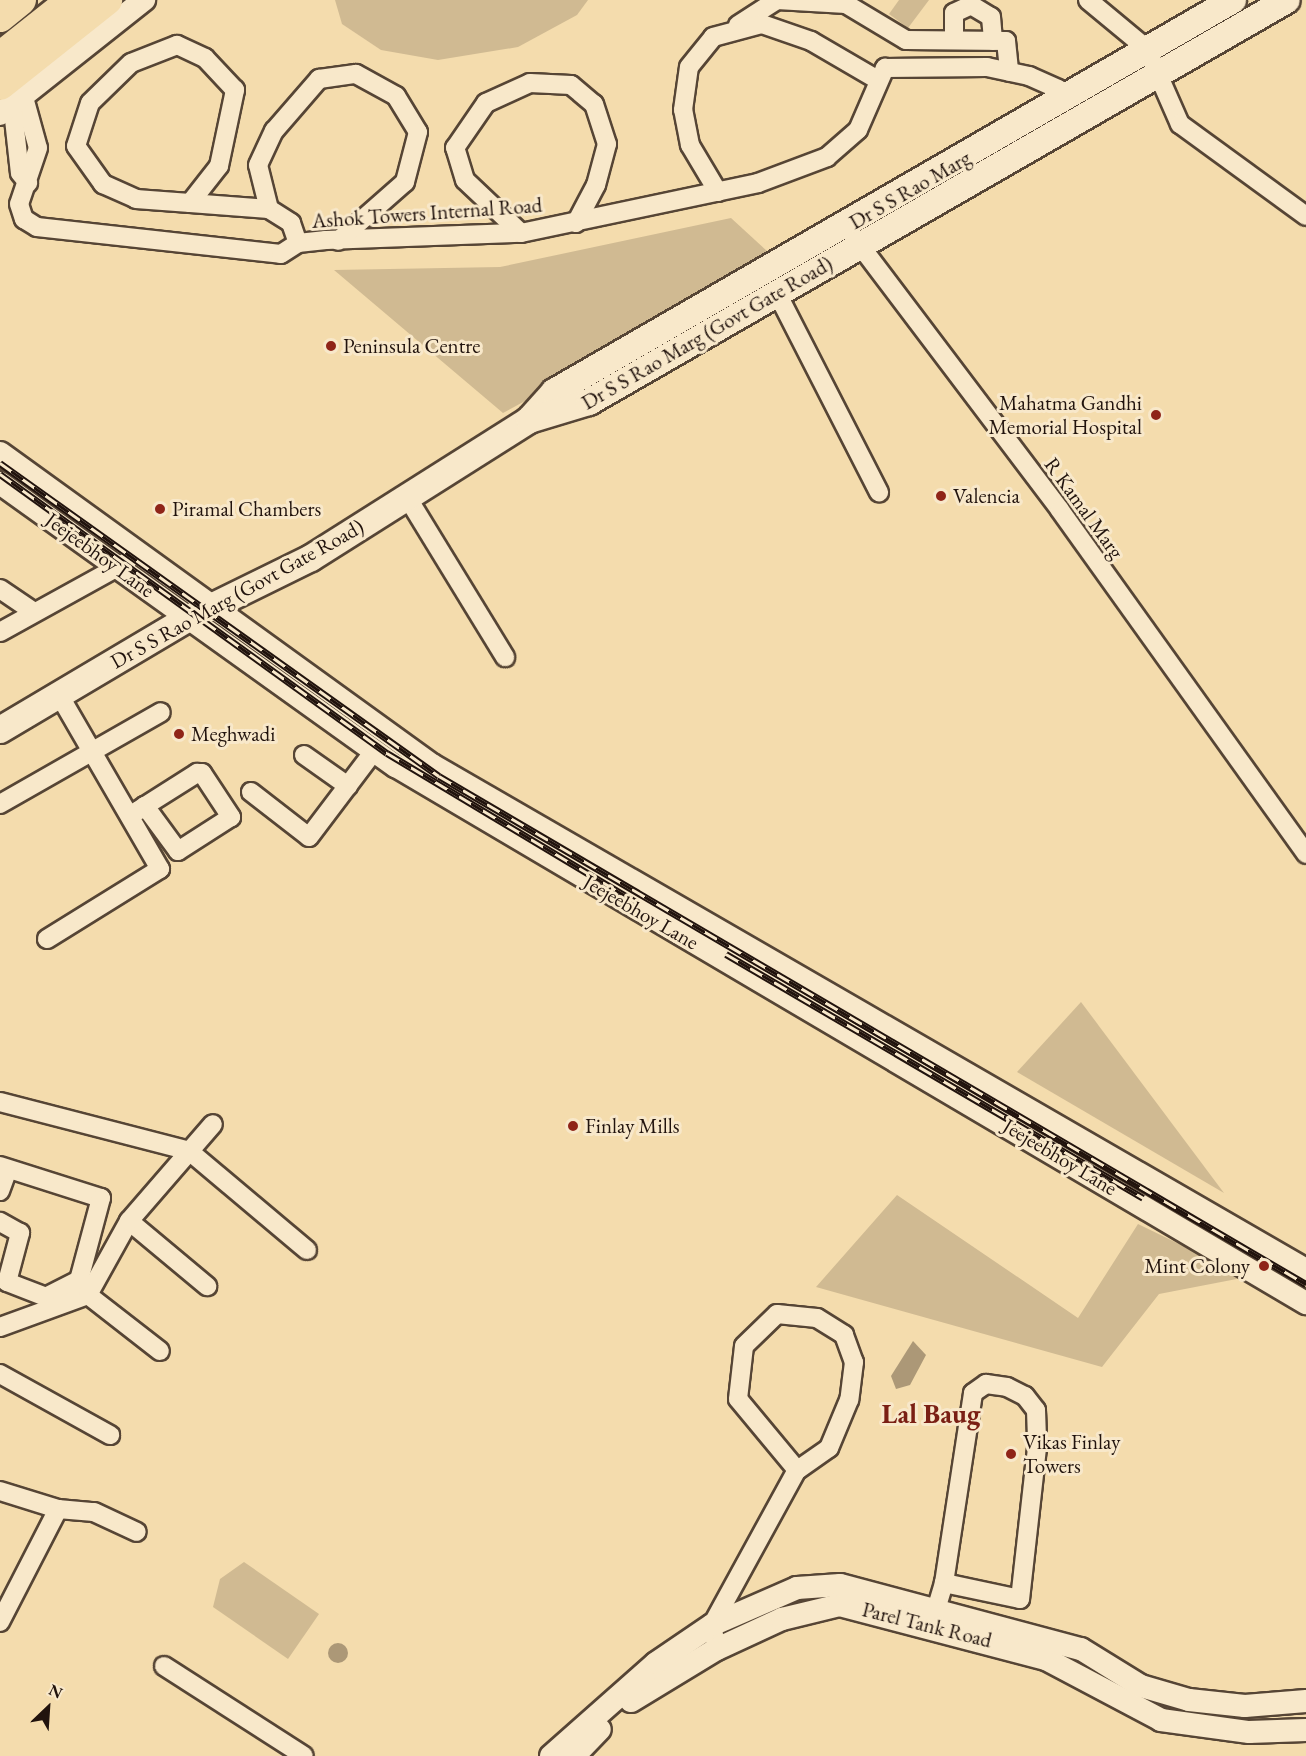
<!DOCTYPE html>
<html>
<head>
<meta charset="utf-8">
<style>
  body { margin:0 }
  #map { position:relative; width:1306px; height:1756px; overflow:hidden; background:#f4dcad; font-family:"EB Garamond",serif }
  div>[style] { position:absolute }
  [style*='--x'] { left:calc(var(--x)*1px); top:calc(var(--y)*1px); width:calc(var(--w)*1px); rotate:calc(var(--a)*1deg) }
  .green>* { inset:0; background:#d0ba92 }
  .water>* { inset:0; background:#ac9877 }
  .round { border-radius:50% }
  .roads { filter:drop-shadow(2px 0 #564535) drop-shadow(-2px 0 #564535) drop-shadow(0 2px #564535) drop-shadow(0 -2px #564535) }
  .minor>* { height:18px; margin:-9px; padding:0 9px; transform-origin:9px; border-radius:9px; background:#f8e8ca }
  .tertiary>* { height:22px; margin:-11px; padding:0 11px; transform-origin:11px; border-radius:11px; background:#f8e8ca }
  .secondary>* { height:26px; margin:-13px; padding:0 13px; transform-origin:13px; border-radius:13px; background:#f8e8ca }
  .trunk>* { height:30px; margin:-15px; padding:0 15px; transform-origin:15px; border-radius:15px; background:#f4dcad }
  .rail>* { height:7px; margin-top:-3.5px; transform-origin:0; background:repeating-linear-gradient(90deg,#f8e8ca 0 14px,#21130d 0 28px); box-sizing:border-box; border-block:2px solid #21130d }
  .dots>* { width:16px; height:16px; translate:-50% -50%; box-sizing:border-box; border:3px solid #f8e8ca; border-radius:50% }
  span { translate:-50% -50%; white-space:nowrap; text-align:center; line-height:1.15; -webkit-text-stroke:6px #f8e8ca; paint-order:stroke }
  .street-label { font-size:21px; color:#21130d }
  .poi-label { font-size:21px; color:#21130d }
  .left { translate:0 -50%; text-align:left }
  .right { translate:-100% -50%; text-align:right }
  .district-label { font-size:27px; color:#7a1f14; font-weight:700 }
  .north { position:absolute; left:18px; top:1678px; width:60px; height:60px; -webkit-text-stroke:4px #f8e8ca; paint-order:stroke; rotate:25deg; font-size:16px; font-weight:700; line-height:24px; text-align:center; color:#21130d }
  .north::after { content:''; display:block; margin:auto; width:21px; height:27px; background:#21130d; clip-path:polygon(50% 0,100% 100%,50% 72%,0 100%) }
</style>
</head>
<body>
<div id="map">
  <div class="green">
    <div style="clip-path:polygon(335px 0,588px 0,577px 15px,518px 47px,438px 60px,381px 50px,342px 24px)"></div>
    <div style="clip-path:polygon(899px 0,929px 0,908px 28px,889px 14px)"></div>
    <div style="clip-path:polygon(731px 218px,780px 263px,503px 413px,334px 270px,500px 267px)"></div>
    <div style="clip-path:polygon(1081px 1002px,1224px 1193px,1017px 1072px)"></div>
    <div style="clip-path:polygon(897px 1195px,1078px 1318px,1138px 1224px,1247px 1277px,1159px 1294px,1102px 1367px,816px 1287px)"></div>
    <div style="clip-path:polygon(244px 1562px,319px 1614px,288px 1659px,213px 1607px,220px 1579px)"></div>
  </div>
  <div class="water">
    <div style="clip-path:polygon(913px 1341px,926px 1355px,910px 1385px,896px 1389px,891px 1376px)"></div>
    <div class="round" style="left:328px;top:1643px;width:20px;height:20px"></div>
  </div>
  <div class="roads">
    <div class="minor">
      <div style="--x:1088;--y:0;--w:77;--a:39.7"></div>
      <div style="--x:1147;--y:49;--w:82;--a:66.3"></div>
      <div style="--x:1180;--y:124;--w:156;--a:36.1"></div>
      <div style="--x:738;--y:25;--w:46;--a:-32.7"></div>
      <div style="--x:777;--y:0;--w:69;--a:3.3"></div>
      <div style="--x:846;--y:4;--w:70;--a:31"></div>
      <div style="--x:906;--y:40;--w:100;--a:0.6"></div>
      <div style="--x:1006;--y:41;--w:31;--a:84"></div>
      <div style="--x:954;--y:40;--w:27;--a:-90"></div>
      <div style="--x:954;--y:13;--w:19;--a:-25"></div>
      <div style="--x:971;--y:5;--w:23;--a:31"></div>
      <div style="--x:991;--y:17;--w:24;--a:85"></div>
      <div style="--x:20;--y:83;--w:67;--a:74.5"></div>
      <div style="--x:38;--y:148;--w:59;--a:108.7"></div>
      <div style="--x:19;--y:204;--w:16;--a:72"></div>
      <div style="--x:24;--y:219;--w:15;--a:32"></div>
      <div style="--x:37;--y:227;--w:245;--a:6.3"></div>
      <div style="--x:281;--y:254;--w:20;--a:-33"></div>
      <div style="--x:298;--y:243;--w:28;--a:-6"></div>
      <div style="--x:326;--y:240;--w:195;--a:-2.1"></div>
      <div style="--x:521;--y:233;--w:242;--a:-11.9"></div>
      <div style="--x:758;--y:183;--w:74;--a:-20.6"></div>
      <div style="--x:827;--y:157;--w:41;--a:-41.1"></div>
      <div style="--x:858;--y:130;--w:68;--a:-66.5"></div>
      <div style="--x:885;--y:68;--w:102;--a:-0.6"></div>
      <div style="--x:987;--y:67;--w:43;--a:12.1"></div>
      <div style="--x:1029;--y:76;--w:32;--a:24"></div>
      <div style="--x:1058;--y:89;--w:13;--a:58"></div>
      <div style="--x:11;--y:92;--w:81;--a:83.7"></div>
      <div style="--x:20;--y:173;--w:13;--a:51"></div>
      <div style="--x:718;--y:192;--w:55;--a:-120.8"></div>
      <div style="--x:690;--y:145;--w:36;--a:-101"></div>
      <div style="--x:683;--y:110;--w:43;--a:-82.1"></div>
      <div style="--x:689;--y:67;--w:38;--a:-51"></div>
      <div style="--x:713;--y:37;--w:51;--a:-14.9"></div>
      <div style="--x:762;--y:24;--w:52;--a:19.1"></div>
      <div style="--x:811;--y:41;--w:75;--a:30.3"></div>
      <div style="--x:190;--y:203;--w:47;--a:-51.9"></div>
      <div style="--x:219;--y:166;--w:78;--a:-78.1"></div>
      <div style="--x:235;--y:90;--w:44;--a:-133.2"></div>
      <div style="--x:205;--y:58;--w:31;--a:-155"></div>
      <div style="--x:177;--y:45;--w:49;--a:158.6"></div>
      <div style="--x:131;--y:63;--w:57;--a:135.7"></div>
      <div style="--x:90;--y:103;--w:45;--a:108"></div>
      <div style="--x:76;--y:146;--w:47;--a:54.6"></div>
      <div style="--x:103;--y:184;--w:36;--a:24"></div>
      <div style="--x:136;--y:199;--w:54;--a:4.2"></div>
      <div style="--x:190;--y:203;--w:79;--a:4.3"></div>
      <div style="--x:269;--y:209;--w:26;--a:32"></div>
      <div style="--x:291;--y:223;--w:21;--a:71"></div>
      <div style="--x:269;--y:209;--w:45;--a:-104"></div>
      <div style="--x:258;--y:165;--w:38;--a:-65"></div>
      <div style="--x:274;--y:131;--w:69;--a:-49.1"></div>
      <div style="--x:319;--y:79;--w:37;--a:-8"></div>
      <div style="--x:356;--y:74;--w:46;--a:28.8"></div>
      <div style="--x:396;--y:96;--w:42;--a:58.6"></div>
      <div style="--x:418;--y:132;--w:52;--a:104.6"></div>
      <div style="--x:405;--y:182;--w:89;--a:138.6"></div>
      <div style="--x:521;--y:233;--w:77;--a:-136.6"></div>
      <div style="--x:465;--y:180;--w:34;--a:-107"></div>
      <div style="--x:455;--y:148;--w:55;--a:-55.4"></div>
      <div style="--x:486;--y:103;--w:48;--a:-24.4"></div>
      <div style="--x:530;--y:83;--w:41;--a:2.8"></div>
      <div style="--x:571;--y:85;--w:30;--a:40"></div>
      <div style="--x:594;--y:104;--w:42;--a:72"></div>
      <div style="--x:607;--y:144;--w:42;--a:105"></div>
      <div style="--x:596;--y:185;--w:43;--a:117.8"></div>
      <div style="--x:853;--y:236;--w:343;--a:52.9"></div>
      <div style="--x:1060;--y:510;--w:423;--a:54.4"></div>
      <div style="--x:777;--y:293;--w:224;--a:62.9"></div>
      <div style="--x:407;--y:497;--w:188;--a:58.5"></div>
      <div style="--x:0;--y:589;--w:41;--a:34.1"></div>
      <div style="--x:0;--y:632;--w:145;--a:-28.9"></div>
      <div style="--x:304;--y:755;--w:54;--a:35.2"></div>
      <div style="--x:251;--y:792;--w:73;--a:37.8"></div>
      <div style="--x:309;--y:837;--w:108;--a:-52.9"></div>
      <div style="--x:0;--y:804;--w:185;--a:-29.7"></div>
      <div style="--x:130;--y:815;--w:10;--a:-29"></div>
      <div style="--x:139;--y:810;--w:7;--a:-34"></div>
      <div style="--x:145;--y:806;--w:62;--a:-32.4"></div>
      <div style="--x:197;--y:773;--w:5;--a:0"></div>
      <div style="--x:202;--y:773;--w:53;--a:56.6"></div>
      <div style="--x:231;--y:817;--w:63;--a:147.3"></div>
      <div style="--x:178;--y:851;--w:56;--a:-126.3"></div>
      <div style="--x:47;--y:939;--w:133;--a:-31.8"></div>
      <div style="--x:160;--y:869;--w:201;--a:-120.1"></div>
      <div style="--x:0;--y:1102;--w:195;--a:14.5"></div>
      <div style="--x:189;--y:1151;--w:154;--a:40"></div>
      <div style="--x:0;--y:1166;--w:106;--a:17.6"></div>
      <div style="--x:101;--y:1198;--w:85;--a:105"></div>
      <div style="--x:79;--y:1280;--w:37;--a:153"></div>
      <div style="--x:46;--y:1297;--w:42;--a:-159"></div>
      <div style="--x:7;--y:1282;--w:51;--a:-75.1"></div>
      <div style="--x:20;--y:1233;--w:23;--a:-151"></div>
      <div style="--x:0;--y:1191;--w:23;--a:-70"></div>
      <div style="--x:129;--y:1221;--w:102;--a:39.8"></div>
      <div style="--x:88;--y:1295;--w:91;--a:37.9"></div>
      <div style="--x:0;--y:1327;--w:94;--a:-20"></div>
      <div style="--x:88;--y:1295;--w:85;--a:-61"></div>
      <div style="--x:129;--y:1221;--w:128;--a:-49.1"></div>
      <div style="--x:0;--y:1374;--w:126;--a:29"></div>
      <div style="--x:0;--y:1491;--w:61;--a:17.2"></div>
      <div style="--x:58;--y:1509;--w:36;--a:5"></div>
      <div style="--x:94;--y:1512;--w:47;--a:24.9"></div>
      <div style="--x:0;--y:1622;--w:127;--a:-62.8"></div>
      <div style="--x:932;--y:1623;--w:42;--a:-73.3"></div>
      <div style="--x:944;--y:1583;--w:192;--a:-81.3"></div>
      <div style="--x:973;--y:1393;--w:16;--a:-35"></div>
      <div style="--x:986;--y:1384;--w:21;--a:8"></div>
      <div style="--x:1007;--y:1387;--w:20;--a:27"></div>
      <div style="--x:1025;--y:1396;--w:18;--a:52"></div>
      <div style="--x:1036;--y:1410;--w:38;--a:88"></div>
      <div style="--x:1037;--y:1448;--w:152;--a:96.4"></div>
      <div style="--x:1020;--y:1599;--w:78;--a:-168.1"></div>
      <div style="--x:717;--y:1649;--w:25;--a:-102"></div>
      <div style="--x:712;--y:1625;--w:177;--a:-61.3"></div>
      <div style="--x:797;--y:1470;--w:92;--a:-129.7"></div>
      <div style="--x:738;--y:1399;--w:53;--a:-83.5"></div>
      <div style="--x:744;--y:1346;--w:46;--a:-44.1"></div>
      <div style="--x:777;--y:1314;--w:40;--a:5.7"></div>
      <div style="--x:817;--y:1318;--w:32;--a:32"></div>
      <div style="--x:844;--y:1335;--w:29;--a:70"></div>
      <div style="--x:854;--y:1362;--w:38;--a:97"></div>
      <div style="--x:849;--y:1400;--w:52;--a:112.6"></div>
      <div style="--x:829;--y:1448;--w:39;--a:145"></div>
      <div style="--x:164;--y:1666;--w:166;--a:32.7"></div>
    </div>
    <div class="tertiary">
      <div style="--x:0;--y:114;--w:184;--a:-38.4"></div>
      <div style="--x:0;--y:453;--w:533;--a:35.84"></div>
      <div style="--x:432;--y:765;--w:1009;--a:30.02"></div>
      <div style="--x:0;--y:483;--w:487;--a:35.6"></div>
      <div style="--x:396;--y:766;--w:1057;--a:30.55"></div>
      <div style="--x:631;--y:1701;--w:100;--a:-31.2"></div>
      <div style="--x:717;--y:1649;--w:72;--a:-24.8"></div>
      <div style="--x:782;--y:1619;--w:60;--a:-13.6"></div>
      <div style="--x:840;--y:1605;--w:213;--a:14.7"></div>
      <div style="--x:1046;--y:1659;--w:130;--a:27.9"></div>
      <div style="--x:1161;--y:1720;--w:89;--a:7.8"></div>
      <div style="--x:1249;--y:1732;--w:57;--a:-2"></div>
      <div style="--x:551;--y:1756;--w:140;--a:-41.5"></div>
      <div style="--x:656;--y:1663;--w:68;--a:-34.2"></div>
      <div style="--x:712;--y:1625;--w:93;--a:-23.5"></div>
      <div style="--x:797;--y:1588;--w:43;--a:-4"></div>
      <div style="--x:840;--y:1585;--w:249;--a:14.9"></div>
      <div style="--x:1081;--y:1649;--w:70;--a:31.7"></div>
      <div style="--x:1141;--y:1686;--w:50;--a:16.3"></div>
      <div style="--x:1189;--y:1700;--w:56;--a:6.1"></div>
      <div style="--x:1245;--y:1706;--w:61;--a:-4.7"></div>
      <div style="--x:574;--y:1756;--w:37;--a:-46"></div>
    </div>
    <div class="secondary">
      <div style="--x:529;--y:420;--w:38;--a:-48"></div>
      <div style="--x:554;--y:392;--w:784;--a:-30"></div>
      <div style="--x:0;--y:730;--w:217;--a:-30.7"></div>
      <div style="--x:187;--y:619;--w:138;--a:-26.2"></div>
      <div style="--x:311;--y:558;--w:258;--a:-32.3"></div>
      <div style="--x:529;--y:420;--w:63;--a:-16.7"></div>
      <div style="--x:589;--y:402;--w:805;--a:-29.94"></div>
    </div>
    <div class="trunk">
      <div style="--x:0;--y:17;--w:27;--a:-39"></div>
      <div style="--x:0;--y:57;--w:92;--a:-38.4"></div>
      <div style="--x:0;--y:85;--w:137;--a:-38.5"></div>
    </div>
  </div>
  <div class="rail">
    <div style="--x:0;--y:463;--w:539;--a:35.49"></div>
    <div style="--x:439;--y:776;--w:1005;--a:30.37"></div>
    <div style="--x:0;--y:474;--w:477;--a:35.8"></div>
    <div style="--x:387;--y:753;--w:292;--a:30.9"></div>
    <div style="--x:726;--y:954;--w:483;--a:30.3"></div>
  </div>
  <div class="dots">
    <div style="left:331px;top:346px;background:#8f2418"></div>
    <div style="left:1156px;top:415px;background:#8f2418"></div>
    <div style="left:941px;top:496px;background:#8f2418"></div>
    <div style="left:160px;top:509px;background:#8f2418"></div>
    <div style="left:179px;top:734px;background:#8f2418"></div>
    <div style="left:573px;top:1126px;background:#8f2418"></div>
    <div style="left:1264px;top:1266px;background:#8f2418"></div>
    <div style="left:1011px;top:1454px;background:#8f2418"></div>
  </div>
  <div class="street-label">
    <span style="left:910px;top:190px;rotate:-30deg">Dr S S Rao Marg</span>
    <span style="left:427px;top:213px;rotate:-4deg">Ashok Towers Internal Road</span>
    <span style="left:707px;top:333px;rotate:-30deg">Dr S S Rao Marg (Govt Gate Road)</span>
    <span style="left:1084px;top:508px;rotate:54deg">R Kamal Marg</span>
    <span style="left:100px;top:555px;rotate:36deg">Jeejeebhoy Lane</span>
    <span style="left:237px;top:594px;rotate:-29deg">Dr S S Rao Marg (Govt Gate Road)</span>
    <span style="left:641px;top:912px;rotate:30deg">Jeejeebhoy Lane</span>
    <span style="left:1060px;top:1157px;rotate:31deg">Jeejeebhoy Lane</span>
    <span style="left:927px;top:1625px;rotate:14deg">Parel Tank Road</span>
  </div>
  <div class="poi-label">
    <span class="left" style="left:343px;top:346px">Peninsula Centre</span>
    <span class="right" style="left:1142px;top:415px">Mahatma Gandhi<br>Memorial Hospital</span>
    <span class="left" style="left:953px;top:496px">Valencia</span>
    <span class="left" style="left:172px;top:509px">Piramal Chambers</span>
    <span class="left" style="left:191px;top:734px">Meghwadi</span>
    <span class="left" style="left:585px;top:1126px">Finlay Mills</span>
    <span class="right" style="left:1250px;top:1266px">Mint Colony</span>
    <span class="left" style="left:1023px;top:1454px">Vikas Finlay<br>Towers</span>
  </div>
  <div class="district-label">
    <span style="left:931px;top:1414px">Lal Baug</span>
  </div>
  <div class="north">N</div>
</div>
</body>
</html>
